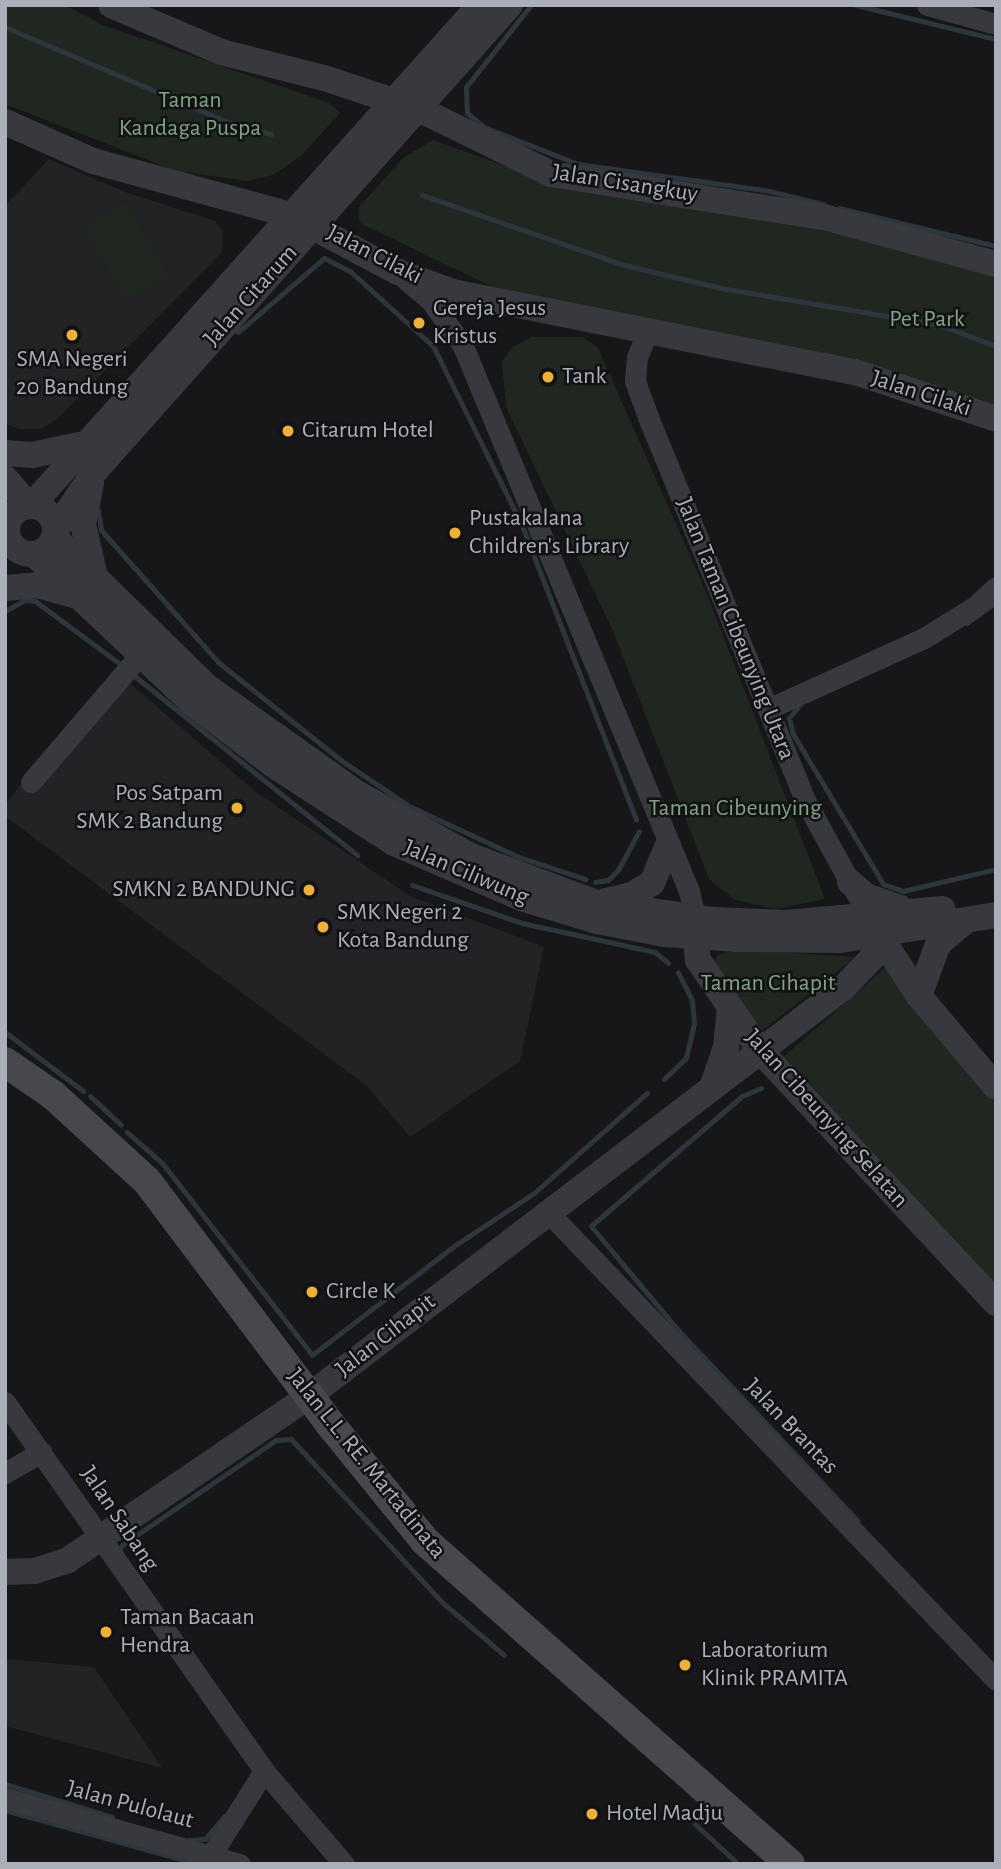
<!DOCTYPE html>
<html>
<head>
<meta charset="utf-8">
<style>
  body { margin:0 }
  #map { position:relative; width:1001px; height:1869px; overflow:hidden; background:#171719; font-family:"Alegreya Sans",sans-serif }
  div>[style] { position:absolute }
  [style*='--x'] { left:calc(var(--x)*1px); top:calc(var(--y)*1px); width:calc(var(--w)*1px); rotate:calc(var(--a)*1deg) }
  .built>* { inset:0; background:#232326 }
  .green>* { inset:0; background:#1f2720; transform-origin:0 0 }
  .stream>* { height:5px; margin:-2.5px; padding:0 2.5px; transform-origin:2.5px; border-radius:2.5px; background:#2e363d }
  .minor>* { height:21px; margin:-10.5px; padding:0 10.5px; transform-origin:10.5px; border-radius:10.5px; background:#38393e }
  .tertiary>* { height:26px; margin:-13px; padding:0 13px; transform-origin:13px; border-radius:13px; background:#38393e }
  .tertiary>.ring { margin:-13px; padding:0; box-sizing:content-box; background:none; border:26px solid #38393e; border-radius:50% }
  .secondary>* { height:30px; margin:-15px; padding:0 15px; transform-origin:15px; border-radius:15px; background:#47484e }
  .dots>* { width:19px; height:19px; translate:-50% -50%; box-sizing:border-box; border:4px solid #121214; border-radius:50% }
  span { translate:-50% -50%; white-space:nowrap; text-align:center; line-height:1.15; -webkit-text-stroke:5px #121214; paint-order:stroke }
  .park-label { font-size:24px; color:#82a383 }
  .street-label { font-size:24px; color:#aaafb9 }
  .poi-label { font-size:24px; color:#aaafb9 }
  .left { translate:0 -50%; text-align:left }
  .right { translate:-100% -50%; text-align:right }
  .frame { position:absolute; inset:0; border:7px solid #aaafb9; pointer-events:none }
</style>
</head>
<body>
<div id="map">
  <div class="built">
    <div style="clip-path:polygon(49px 159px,125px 192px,215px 221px,223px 231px,222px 252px,57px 419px,41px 429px,20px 429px,5px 424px,5px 206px)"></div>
    <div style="clip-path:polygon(125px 679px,257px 793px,410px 896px,544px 947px,520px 1061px,410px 1137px,367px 1086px,5px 816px,5px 805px,22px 783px)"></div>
    <div style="clip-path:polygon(5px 1659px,94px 1667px,162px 1768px,5px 1726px)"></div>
  </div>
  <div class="green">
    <div style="clip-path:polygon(5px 5px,65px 5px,103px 25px,329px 103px,340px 113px,301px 156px,273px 175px,248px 181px,176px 171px,5px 104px)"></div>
    <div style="clip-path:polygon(433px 140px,547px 181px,800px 220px,996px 271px,996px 419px,497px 289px,364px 225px,358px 218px,359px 207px,403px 158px)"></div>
    <div style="left:125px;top:202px;width:85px;height:49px;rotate:59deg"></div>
    <div style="clip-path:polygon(531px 337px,583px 337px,598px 348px,707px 594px,825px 899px,776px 909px,735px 900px,709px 879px,613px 631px,506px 407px,502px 361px,513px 347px)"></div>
    <div style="clip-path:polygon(741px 950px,856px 957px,758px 1034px,714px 962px,718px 954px)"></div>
    <div style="clip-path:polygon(886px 967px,996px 1096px,996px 1290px,779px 1061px)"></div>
  </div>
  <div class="stream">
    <div style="--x:531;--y:5;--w:105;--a:128.4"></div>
    <div style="--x:466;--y:87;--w:26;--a:88"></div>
    <div style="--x:467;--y:113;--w:22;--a:39"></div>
    <div style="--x:484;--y:127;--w:101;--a:21.5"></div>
    <div style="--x:578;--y:164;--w:193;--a:8"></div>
    <div style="--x:769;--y:191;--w:56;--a:13.5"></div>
    <div style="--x:856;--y:5;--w:144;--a:13.7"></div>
    <div style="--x:5;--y:27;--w:239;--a:23.1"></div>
    <div style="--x:225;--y:121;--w:48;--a:15.8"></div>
    <div style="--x:422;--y:195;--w:214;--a:19.1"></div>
    <div style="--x:624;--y:265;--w:100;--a:13.3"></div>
    <div style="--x:721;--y:288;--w:222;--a:9.6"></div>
    <div style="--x:940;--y:325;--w:60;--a:20.6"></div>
    <div style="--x:839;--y:208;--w:162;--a:13.6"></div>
    <div style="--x:238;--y:332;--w:113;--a:-40.7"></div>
    <div style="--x:324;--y:258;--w:30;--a:27"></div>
    <div style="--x:351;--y:272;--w:110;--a:42.1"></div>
    <div style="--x:433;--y:346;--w:198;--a:63.6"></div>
    <div style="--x:521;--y:523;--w:318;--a:68.8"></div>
    <div style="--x:98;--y:510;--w:20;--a:81"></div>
    <div style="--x:101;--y:530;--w:176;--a:48.4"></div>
    <div style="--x:218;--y:662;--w:159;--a:38.6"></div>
    <div style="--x:342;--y:761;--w:81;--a:33.9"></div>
    <div style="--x:409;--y:806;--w:121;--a:24.9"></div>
    <div style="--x:519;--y:857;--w:70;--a:18.4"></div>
    <div style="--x:5;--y:611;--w:23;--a:-29"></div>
    <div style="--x:25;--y:600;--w:10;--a:6"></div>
    <div style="--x:35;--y:601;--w:109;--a:36.5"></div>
    <div style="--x:967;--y:623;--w:36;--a:-36"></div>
    <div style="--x:132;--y:674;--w:289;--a:38.8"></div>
    <div style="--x:799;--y:706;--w:16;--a:130"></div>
    <div style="--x:789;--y:718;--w:16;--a:76"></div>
    <div style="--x:793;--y:734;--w:175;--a:59"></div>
    <div style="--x:883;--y:884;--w:21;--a:19"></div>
    <div style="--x:903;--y:891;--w:96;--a:-13.3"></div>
    <div style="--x:595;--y:882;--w:13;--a:-9"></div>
    <div style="--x:608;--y:880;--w:14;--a:-45"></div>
    <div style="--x:618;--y:870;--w:44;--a:-61.7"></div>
    <div style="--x:412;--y:885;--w:116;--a:19.1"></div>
    <div style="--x:522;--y:923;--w:136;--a:12.3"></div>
    <div style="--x:655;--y:952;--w:17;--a:40"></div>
    <div style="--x:5;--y:1032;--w:98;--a:37.1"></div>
    <div style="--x:664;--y:1079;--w:30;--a:-44"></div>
    <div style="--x:686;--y:1058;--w:36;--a:-77"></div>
    <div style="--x:694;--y:1023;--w:23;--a:-95"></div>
    <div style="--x:692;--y:1000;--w:31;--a:-117"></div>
    <div style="--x:761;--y:1088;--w:21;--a:157"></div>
    <div style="--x:742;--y:1096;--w:199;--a:139.3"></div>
    <div style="--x:591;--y:1226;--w:136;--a:50.1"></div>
    <div style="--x:678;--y:1330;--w:262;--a:46.7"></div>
    <div style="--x:90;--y:1096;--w:42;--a:43.1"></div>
    <div style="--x:127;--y:1132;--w:48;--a:41.6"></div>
    <div style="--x:163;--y:1164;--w:242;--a:52"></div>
    <div style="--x:312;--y:1355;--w:179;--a:-37.5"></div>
    <div style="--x:454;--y:1246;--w:96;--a:-33.5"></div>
    <div style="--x:534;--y:1193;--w:151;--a:-41.5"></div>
    <div style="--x:118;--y:1553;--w:9;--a:-63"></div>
    <div style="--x:122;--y:1545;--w:186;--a:-34.3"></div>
    <div style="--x:276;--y:1440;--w:15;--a:-4"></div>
    <div style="--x:291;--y:1439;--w:224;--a:47.2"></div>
    <div style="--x:443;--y:1603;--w:80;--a:40.4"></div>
    <div style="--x:5;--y:1784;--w:112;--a:17.1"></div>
    <div style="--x:5;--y:1810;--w:201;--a:15.6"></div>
    <div style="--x:695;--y:1824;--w:59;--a:42.9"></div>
    <div style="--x:189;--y:1840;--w:16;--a:-4"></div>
    <div style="--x:205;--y:1839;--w:30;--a:-50"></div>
  </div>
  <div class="minor">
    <div style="--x:927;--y:5;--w:72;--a:15.4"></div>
    <div style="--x:404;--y:278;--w:35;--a:40"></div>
    <div style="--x:431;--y:301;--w:55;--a:54.6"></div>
    <div style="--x:463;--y:346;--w:590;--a:67.48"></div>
    <div style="--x:689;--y:891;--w:27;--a:77"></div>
    <div style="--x:648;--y:330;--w:29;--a:112"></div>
    <div style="--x:637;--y:357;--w:24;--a:95"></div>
    <div style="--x:635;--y:381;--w:38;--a:70"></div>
    <div style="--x:648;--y:417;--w:418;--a:67.7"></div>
    <div style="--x:807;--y:804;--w:104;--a:61.2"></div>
    <div style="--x:768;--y:709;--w:171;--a:-24.5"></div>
    <div style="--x:924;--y:638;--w:59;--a:-31.8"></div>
    <div style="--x:974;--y:607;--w:30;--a:-42"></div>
    <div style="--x:31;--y:782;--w:167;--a:-49.4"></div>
    <div style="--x:548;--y:1212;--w:648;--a:46.25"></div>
    <div style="--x:5;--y:1402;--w:451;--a:54.9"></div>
    <div style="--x:264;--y:1771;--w:123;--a:49.3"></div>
    <div style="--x:5;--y:1473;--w:42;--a:-30.3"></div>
    <div style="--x:5;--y:1798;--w:244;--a:15.7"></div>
    <div style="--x:211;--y:1855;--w:99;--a:-57.8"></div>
  </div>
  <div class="tertiary">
    <div style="--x:111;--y:5;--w:120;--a:23.1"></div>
    <div style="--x:221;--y:52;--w:106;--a:14.2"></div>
    <div style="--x:324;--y:78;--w:102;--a:18.3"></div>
    <div style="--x:421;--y:110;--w:145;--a:26.2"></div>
    <div style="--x:551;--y:174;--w:276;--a:9"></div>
    <div style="--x:824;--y:217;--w:178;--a:15.3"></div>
    <div style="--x:5;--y:122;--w:96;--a:23.9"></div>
    <div style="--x:93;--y:161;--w:204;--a:15.3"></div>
    <div style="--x:290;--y:215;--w:122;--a:27.8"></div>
    <div style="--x:398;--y:272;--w:59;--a:20"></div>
    <div style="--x:453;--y:292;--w:410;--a:11.3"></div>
    <div style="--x:855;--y:372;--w:149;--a:18.4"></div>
    <div style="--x:5;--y:453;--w:27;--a:4"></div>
    <div style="--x:32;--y:455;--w:58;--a:-11.9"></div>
    <div style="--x:5;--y:478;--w:37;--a:49"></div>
    <div style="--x:91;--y:483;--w:42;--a:101"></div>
    <div style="--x:83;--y:524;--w:54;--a:77.2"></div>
    <div style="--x:32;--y:505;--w:671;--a:-48.14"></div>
    <div class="ring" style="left:7px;top:506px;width:22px;height:22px"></div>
    <div style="--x:56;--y:529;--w:70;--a:-56.1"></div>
    <div style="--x:95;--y:471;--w:624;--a:-48.31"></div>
    <div style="--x:55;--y:538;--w:211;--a:44.4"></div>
    <div style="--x:206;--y:686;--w:186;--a:35.4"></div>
    <div style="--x:358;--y:794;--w:129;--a:28.8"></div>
    <div style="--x:471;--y:856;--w:134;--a:20.5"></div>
    <div style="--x:597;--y:903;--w:118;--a:8.3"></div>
    <div style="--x:714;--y:920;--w:71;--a:2.4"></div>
    <div style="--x:785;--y:923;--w:158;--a:-5.1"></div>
    <div style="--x:34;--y:554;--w:216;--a:43.3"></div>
    <div style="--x:191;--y:702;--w:102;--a:37.4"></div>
    <div style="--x:272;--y:764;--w:145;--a:32.9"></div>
    <div style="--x:394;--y:843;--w:138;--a:23.4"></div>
    <div style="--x:521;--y:898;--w:79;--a:16.8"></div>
    <div style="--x:597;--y:921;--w:69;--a:10.8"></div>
    <div style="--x:665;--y:934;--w:72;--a:4"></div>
    <div style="--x:737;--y:939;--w:103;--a:0.6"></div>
    <div style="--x:840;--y:940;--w:158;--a:-9.1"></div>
    <div style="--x:5;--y:588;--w:32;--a:-5"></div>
    <div style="--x:37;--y:585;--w:39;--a:15"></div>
    <div style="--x:850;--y:882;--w:21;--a:41"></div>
    <div style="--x:866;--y:896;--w:36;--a:19"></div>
    <div style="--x:606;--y:901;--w:27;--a:-13"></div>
    <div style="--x:632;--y:895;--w:23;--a:-31"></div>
    <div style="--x:652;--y:883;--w:41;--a:-67.2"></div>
    <div style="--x:695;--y:921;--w:39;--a:86"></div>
    <div style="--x:698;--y:960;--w:112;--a:55.6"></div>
    <div style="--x:761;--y:1052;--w:344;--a:46.9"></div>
    <div style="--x:874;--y:927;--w:82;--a:56.9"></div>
    <div style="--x:919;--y:996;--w:119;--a:49.8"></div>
    <div style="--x:919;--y:996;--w:55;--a:-69.9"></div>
    <div style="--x:938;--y:944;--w:33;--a:-40"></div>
    <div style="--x:713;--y:1085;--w:40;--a:-71.1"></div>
    <div style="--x:726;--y:1047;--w:36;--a:-84"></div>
    <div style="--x:5;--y:1572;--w:30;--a:-2"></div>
    <div style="--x:35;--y:1571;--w:35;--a:-18"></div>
    <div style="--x:68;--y:1560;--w:292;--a:-34.2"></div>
    <div style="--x:309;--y:1396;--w:672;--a:-37.38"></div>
    <div style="--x:843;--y:988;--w:42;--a:-46"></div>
    <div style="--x:872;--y:958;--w:23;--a:-75"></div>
  </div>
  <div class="secondary">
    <div style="--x:5;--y:1062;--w:58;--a:34.5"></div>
    <div style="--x:53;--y:1095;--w:127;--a:42.5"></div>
    <div style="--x:147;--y:1181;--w:304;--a:53"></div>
    <div style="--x:330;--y:1424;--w:151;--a:50.9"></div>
    <div style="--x:425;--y:1541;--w:487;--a:41.5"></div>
  </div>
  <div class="dots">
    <div style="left:419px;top:323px;background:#edb03b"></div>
    <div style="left:72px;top:335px;background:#edb03b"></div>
    <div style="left:548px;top:377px;background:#edb03b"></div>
    <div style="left:288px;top:431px;background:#edb03b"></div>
    <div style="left:455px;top:533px;background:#edb03b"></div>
    <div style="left:237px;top:808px;background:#edb03b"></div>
    <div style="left:309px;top:890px;background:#edb03b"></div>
    <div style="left:323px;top:927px;background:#edb03b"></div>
    <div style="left:312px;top:1292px;background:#edb03b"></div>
    <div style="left:106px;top:1632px;background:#edb03b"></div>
    <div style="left:685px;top:1665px;background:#edb03b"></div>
    <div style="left:592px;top:1814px;background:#edb03b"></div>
  </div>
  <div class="park-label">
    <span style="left:190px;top:115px">Taman<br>Kandaga Puspa</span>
    <span style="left:927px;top:320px">Pet Park</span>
    <span style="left:735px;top:809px">Taman Cibeunying</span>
    <span style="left:768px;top:984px">Taman Cihapit</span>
  </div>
  <div class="street-label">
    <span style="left:625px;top:184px;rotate:9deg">Jalan Cisangkuy</span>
    <span style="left:374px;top:255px;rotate:27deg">Jalan Cilaki</span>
    <span style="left:251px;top:296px;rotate:-48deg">Jalan Citarum</span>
    <span style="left:921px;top:394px;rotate:18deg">Jalan Cilaki</span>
    <span style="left:735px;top:629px;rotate:68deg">Jalan Taman Cibeunying Utara</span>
    <span style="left:466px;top:873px;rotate:23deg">Jalan Ciliwung</span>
    <span style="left:826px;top:1119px;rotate:48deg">Jalan Cibeunying Selatan</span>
    <span style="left:386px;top:1336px;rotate:-38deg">Jalan Cihapit</span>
    <span style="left:791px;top:1427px;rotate:46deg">Jalan Brantas</span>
    <span style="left:366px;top:1464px;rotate:51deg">Jalan L.L. RE. Martadinata</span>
    <span style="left:119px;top:1519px;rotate:56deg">Jalan Sabang</span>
    <span style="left:130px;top:1805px;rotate:15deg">Jalan Pulolaut</span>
  </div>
  <div class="poi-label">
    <span class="left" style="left:433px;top:323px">Gereja Jesus<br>Kristus</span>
    <span style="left:72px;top:374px">SMA Negeri<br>20 Bandung</span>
    <span class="left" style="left:562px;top:377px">Tank</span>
    <span class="left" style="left:302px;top:431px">Citarum Hotel</span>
    <span class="left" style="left:469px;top:533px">Pustakalana<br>Children's Library</span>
    <span class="right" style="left:223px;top:808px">Pos Satpam<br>SMK 2 Bandung</span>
    <span class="right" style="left:295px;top:890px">SMKN 2 BANDUNG</span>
    <span class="left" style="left:337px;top:927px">SMK Negeri 2<br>Kota Bandung</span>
    <span class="left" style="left:326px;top:1292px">Circle K</span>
    <span class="left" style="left:120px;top:1632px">Taman Bacaan<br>Hendra</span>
    <span class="left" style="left:701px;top:1665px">Laboratorium<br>Klinik PRAMITA</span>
    <span class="left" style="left:606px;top:1814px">Hotel Madju</span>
  </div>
  <div class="frame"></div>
</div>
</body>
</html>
